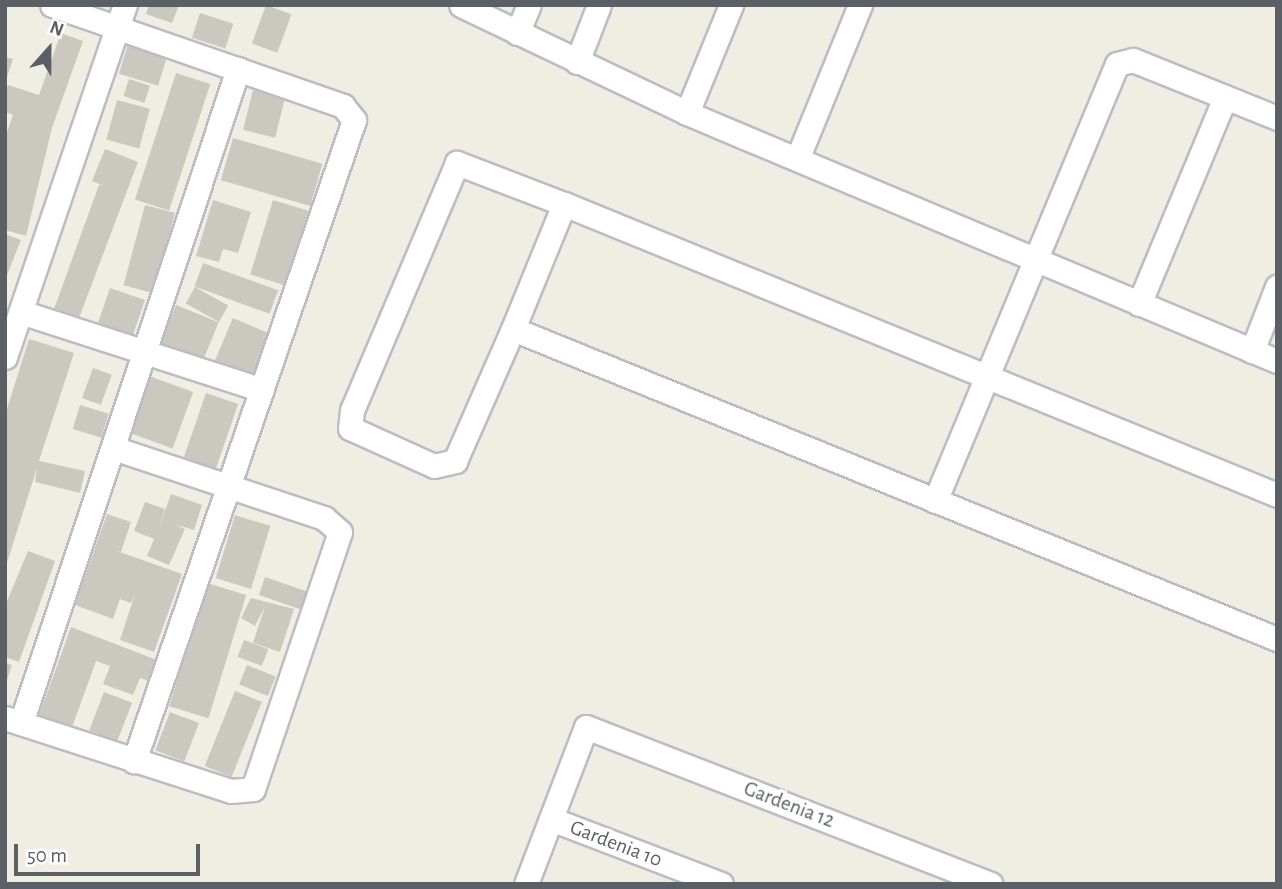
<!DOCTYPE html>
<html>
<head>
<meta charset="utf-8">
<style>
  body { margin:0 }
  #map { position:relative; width:1282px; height:889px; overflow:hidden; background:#f0eee3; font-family:"Alegreya Sans",sans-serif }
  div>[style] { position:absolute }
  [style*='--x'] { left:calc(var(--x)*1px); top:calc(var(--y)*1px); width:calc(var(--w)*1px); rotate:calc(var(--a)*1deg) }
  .building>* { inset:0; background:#cbc8c0; transform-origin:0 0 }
  .roads { filter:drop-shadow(2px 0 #bbbdc4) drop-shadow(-2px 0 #bbbdc4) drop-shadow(0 2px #bbbdc4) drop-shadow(0 -2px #bbbdc4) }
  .minor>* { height:23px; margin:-11.5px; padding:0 11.5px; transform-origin:11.5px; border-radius:11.5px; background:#fff }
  span { translate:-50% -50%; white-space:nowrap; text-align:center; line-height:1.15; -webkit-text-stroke:6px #fff; paint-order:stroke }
  .street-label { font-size:21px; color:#5b5f66 }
  .frame { position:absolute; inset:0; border:7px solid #5b5f66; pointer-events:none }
  .north { position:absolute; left:14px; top:14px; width:70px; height:70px; -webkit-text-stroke:5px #fff; paint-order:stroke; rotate:21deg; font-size:19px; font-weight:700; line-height:28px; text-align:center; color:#5b5f66 }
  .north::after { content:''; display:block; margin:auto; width:24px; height:32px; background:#5b5f66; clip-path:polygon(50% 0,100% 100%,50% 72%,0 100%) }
  .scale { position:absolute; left:14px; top:844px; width:186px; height:32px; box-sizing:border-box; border:4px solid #5b5f66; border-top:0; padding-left:9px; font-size:21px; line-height:24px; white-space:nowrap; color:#5b5f66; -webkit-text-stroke:5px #fff; paint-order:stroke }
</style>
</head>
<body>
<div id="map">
  <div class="building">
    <div style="clip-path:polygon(149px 5px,179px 5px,172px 23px,146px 14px)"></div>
    <div style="left:266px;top:5px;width:27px;height:41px;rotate:20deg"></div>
    <div style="left:200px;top:13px;width:35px;height:26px;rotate:18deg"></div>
    <div style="clip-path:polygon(61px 33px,83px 41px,52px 128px,26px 236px,5px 230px,5px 137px,13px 115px,5px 112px,5px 93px,8px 85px,39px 95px)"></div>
    <div style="left:128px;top:44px;width:41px;height:31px;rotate:17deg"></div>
    <div style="clip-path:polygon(5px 57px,13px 59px,6px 80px,5px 80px)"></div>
    <div style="left:176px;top:73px;width:36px;height:133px;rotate:18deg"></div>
    <div style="left:129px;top:79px;width:22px;height:18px;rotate:18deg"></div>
    <div style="left:253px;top:90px;width:33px;height:41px;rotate:14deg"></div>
    <div style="left:117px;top:100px;width:34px;height:41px;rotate:15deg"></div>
    <div style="left:233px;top:138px;width:93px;height:44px;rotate:16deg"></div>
    <div style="clip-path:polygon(105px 149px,138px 162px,79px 318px,54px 309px,99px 185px,106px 187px,92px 181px)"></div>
    <div style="clip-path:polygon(213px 200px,251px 212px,238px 253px,223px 249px,219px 262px,196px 256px)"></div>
    <div style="left:273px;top:200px;width:37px;height:78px;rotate:17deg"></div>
    <div style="left:145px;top:205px;width:31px;height:83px;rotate:15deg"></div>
    <div style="clip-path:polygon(5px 234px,21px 240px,5px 280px)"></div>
    <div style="left:203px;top:263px;width:80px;height:25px;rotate:20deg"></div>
    <div style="left:195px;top:287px;width:38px;height:19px;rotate:29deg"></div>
    <div style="left:110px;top:288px;width:37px;height:42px;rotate:19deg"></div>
    <div style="left:176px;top:305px;width:46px;height:43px;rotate:22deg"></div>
    <div style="left:233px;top:318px;width:43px;height:51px;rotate:23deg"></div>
    <div style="clip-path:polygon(29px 339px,74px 353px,39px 461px,85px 471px,80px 493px,35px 482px,37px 468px,6px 566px,5px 415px)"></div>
    <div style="left:93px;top:368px;width:20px;height:32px;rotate:20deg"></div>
    <div style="left:149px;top:376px;width:47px;height:60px;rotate:20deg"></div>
    <div style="left:206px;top:393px;width:34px;height:68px;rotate:19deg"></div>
    <div style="left:80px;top:405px;width:30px;height:25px;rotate:17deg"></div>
    <div style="clip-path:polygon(171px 494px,202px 505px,194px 530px,174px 524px,185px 529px,169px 565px,147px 556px,154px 539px,134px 531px,145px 502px,165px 509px,159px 528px)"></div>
    <div style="clip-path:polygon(107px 514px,131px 522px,121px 552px,114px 550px,182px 574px,154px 652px,120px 640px,135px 594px,131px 603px,120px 599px,113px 619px,75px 605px)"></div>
    <div style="left:235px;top:515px;width:37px;height:66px;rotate:17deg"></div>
    <div style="clip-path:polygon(28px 551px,55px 561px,19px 662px,5px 657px,5px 606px)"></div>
    <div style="left:265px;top:577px;width:46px;height:19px;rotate:19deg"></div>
    <div style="left:207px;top:583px;width:41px;height:129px;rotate:17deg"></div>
    <div style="clip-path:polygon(251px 598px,294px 609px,280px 652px,253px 643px,265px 606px,255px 626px,241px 618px)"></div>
    <div style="clip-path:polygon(71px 627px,157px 660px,149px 681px,140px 678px,133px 695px,103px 684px,110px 666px,96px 661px,70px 733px,37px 721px)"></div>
    <div style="left:244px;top:640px;width:26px;height:18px;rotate:21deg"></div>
    <div style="clip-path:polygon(5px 663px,12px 665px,6px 683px,5px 683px)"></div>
    <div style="left:247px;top:665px;width:31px;height:21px;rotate:22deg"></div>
    <div style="left:235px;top:691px;width:29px;height:81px;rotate:22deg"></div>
    <div style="left:104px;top:692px;width:30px;height:41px;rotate:21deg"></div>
    <div style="left:170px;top:712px;width:31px;height:41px;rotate:21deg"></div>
  </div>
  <div class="roads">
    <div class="minor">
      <div style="--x:52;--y:5;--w:308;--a:19.1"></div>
      <div style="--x:343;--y:106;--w:18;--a:52"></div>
      <div style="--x:354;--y:120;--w:678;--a:108.94"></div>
      <div style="--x:461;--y:5;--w:250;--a:25.5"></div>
      <div style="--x:687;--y:113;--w:640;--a:22.8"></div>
      <div style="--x:517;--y:33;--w:30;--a:-67"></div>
      <div style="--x:577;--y:62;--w:61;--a:-68.9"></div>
      <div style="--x:687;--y:113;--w:117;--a:-67.8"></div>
      <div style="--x:798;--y:157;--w:164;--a:-67.8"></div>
      <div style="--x:564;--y:204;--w:770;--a:22.2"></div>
      <div style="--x:1139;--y:304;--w:224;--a:-67.4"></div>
      <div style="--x:21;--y:312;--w:253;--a:17.9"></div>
      <div style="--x:513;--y:329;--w:135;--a:-67.8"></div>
      <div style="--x:564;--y:204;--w:115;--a:-159"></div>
      <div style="--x:457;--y:163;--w:268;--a:113"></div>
      <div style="--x:352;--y:410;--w:18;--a:96"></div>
      <div style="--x:350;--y:428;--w:92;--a:24.3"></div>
      <div style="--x:434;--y:466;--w:22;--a:-13"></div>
      <div style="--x:455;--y:461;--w:144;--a:-66.3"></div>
      <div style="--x:513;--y:329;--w:824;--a:22.09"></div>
      <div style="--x:1252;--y:351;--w:69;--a:-68.7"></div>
      <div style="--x:5;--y:357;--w:372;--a:-71.2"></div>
      <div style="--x:935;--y:501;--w:473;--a:-67.4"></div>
      <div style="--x:1117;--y:64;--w:16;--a:-14"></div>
      <div style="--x:1133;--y:60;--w:155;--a:21.9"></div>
      <div style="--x:5;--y:718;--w:237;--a:17.9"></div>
      <div style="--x:231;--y:791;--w:22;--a:-5"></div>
      <div style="--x:253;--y:789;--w:271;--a:-71.3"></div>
      <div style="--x:340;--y:532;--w:21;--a:-139"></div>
      <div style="--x:324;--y:518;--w:222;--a:-161.6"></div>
      <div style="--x:21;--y:723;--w:689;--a:-71.64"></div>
      <div style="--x:551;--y:819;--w:182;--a:20.9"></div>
      <div style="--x:526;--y:884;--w:168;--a:-69.1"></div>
      <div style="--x:586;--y:727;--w:434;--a:21.2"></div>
    </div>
  </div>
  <div class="street-label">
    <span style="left:789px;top:805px;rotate:21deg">Gardenia 12</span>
    <span style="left:616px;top:844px;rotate:21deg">Gardenia 10</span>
  </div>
  <div class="frame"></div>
  <div class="north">N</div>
  <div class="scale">50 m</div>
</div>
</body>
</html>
